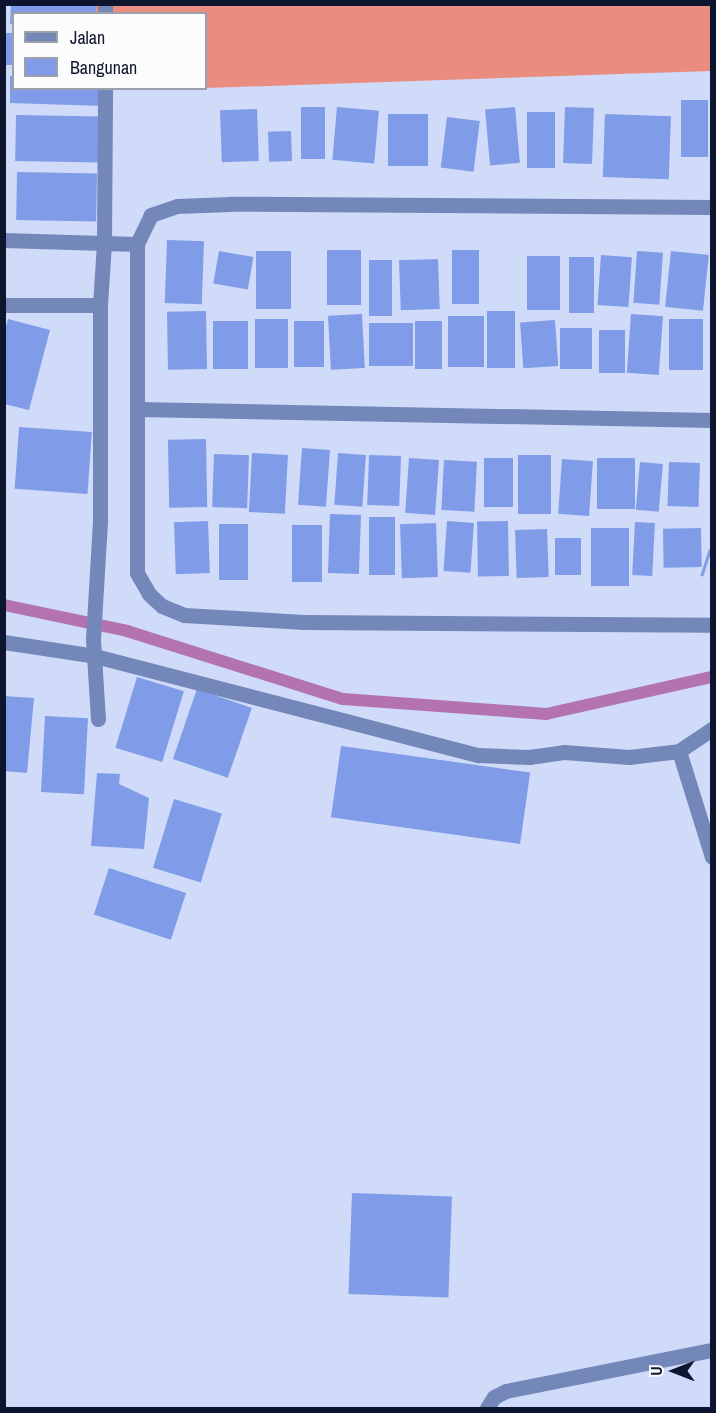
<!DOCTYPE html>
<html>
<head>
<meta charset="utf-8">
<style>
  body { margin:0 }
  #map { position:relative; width:716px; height:1413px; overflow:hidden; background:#cfdbf9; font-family:"Archivo Narrow",sans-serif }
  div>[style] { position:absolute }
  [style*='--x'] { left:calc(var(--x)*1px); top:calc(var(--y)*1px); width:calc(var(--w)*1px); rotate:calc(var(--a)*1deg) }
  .forest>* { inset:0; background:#ea8d80 }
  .stream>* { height:12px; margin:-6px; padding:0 6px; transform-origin:6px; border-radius:6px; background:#b373b1 }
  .building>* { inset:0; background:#809be7; transform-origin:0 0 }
  .minor>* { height:15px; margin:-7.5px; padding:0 7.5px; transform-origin:7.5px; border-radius:7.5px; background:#7487b9 }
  span { translate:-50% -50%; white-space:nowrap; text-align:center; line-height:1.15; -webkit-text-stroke:5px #fcfcfc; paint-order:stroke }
  .frame { position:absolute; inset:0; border:6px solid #0d152f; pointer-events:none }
  .legend { position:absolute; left:12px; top:12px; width:195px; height:78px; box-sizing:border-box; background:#fcfcfc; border:2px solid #9ca0aa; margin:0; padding:8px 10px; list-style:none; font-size:18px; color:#0d152f }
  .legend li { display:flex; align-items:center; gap:12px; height:30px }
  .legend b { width:30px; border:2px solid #9ca0aa }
  .north { position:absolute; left:644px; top:1341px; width:60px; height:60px; -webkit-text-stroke:4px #fcfcfc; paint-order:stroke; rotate:270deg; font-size:16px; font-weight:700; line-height:24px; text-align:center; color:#0d152f }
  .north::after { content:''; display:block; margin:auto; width:21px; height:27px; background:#0d152f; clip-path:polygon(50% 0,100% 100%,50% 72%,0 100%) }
</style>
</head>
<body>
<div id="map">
  <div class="forest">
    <div style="clip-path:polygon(72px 4px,711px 5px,711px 71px,206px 88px,206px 14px,72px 14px)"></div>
  </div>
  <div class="stream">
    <div style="--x:4;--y:605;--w:126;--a:11.9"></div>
    <div style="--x:127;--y:631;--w:226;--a:17.5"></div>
    <div style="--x:343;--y:699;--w:204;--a:4.2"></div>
    <div style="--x:546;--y:714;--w:170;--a:-12.6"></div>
  </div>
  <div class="building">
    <div style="clip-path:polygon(11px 4px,96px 4px,96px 14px,14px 14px,14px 24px,10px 24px)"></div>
    <div style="left:4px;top:33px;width:10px;height:32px"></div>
    <div style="clip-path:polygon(10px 76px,14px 76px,14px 88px,104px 88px,104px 106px,10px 103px)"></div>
    <div style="left:681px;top:100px;width:27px;height:57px"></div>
    <div style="left:301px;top:107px;width:24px;height:52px"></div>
    <div style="left:337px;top:107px;width:42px;height:53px;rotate:5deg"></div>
    <div style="left:515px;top:107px;width:56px;height:30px;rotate:85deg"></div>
    <div style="left:565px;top:107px;width:29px;height:56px;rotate:2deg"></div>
    <div style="left:257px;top:109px;width:52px;height:37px;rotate:88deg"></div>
    <div style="left:527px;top:112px;width:28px;height:56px"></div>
    <div style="left:388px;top:114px;width:40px;height:52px"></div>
    <div style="left:605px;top:114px;width:66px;height:63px;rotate:2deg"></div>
    <div style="left:16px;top:115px;width:85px;height:46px;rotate:1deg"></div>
    <div style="left:447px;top:117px;width:33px;height:51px;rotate:7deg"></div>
    <div style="left:291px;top:131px;width:30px;height:23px;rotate:88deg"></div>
    <div style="left:17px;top:172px;width:80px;height:48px;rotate:1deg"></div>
    <div style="left:167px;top:240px;width:37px;height:63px;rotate:2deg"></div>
    <div style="left:327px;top:250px;width:34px;height:55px"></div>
    <div style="left:452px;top:250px;width:27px;height:54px"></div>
    <div style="left:219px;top:251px;width:35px;height:33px;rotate:10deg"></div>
    <div style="left:256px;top:251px;width:35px;height:58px"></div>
    <div style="left:637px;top:251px;width:26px;height:52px;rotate:4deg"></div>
    <div style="left:671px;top:251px;width:38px;height:56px;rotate:6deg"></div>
    <div style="left:601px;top:255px;width:31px;height:50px;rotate:4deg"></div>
    <div style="left:560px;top:256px;width:54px;height:33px;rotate:90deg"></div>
    <div style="left:569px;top:257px;width:25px;height:56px"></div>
    <div style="left:438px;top:259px;width:50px;height:39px;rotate:88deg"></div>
    <div style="left:369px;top:260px;width:23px;height:56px"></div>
    <div style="left:206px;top:311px;width:58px;height:39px;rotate:89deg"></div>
    <div style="left:487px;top:311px;width:28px;height:57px"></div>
    <div style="left:362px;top:314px;width:54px;height:34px;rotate:87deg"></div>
    <div style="left:631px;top:314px;width:32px;height:59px;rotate:4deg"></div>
    <div style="left:448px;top:316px;width:36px;height:51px"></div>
    <div style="clip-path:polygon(8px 319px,50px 330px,29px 410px,4px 404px,4px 334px)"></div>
    <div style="left:255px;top:319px;width:33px;height:49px"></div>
    <div style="left:669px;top:319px;width:34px;height:51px"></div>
    <div style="left:555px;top:320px;width:46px;height:35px;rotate:86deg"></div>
    <div style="left:213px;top:321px;width:35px;height:48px"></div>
    <div style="left:294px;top:321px;width:30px;height:46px"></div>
    <div style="left:415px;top:321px;width:27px;height:48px"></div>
    <div style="left:369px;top:323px;width:44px;height:43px"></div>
    <div style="left:560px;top:328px;width:32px;height:41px"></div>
    <div style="left:599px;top:330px;width:26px;height:43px"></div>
    <div style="left:19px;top:427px;width:73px;height:62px;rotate:4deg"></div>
    <div style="left:206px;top:439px;width:68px;height:38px;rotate:89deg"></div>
    <div style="left:302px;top:448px;width:28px;height:57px;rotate:4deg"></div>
    <div style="left:252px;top:453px;width:36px;height:59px;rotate:3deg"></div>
    <div style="left:338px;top:453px;width:28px;height:52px;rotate:4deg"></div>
    <div style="left:214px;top:454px;width:35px;height:53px;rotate:2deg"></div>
    <div style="left:369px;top:455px;width:32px;height:50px;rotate:2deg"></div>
    <div style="left:518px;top:455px;width:33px;height:59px"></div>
    <div style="left:409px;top:458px;width:30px;height:55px;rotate:4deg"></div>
    <div style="left:484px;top:458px;width:29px;height:49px"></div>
    <div style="left:597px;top:458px;width:38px;height:51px"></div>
    <div style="left:562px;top:459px;width:31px;height:55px;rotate:4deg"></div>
    <div style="left:444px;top:460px;width:33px;height:50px;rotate:3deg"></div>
    <div style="left:640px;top:462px;width:23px;height:48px;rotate:5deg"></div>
    <div style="left:669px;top:462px;width:31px;height:44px;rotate:2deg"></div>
    <div style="left:330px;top:514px;width:31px;height:59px;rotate:2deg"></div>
    <div style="left:369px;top:517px;width:26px;height:58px"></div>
    <div style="left:208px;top:521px;width:52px;height:34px;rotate:88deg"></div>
    <div style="left:447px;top:521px;width:27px;height:50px;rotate:4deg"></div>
    <div style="left:508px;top:521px;width:55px;height:31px;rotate:89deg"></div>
    <div style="left:635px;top:522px;width:20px;height:53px;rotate:3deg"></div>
    <div style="left:436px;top:523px;width:54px;height:36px;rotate:88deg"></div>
    <div style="left:219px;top:524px;width:29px;height:56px"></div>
    <div style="left:322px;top:525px;width:57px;height:30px;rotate:90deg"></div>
    <div style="left:591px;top:528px;width:38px;height:58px"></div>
    <div style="left:701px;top:528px;width:39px;height:38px;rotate:89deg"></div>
    <div style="left:547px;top:529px;width:48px;height:32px;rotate:88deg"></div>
    <div style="left:555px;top:538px;width:26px;height:37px"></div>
    <div style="left:709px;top:549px;width:3px;height:28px;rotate:18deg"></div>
    <div style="left:137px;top:677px;width:49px;height:74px;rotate:17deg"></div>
    <div style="left:197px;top:689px;width:58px;height:74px;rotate:19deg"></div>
    <div style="clip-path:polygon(4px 696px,34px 698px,27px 773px,4px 771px)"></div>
    <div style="left:45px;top:716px;width:43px;height:76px;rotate:3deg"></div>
    <div style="left:341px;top:746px;width:191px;height:72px;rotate:8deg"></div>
    <div style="clip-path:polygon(97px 773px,120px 774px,119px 784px,149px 798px,144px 849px,91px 846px)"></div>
    <div style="left:174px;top:799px;width:50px;height:72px;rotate:17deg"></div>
    <div style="left:109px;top:868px;width:81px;height:49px;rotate:18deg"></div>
    <div style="left:352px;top:1193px;width:100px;height:101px;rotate:2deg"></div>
  </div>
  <div class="minor">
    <div style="--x:105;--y:14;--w:10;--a:-90"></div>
    <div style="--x:712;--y:207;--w:482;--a:-179.6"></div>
    <div style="--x:230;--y:204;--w:53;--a:177.8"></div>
    <div style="--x:177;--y:206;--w:28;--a:161"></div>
    <div style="--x:151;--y:215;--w:32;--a:116"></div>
    <div style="--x:137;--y:244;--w:329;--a:90"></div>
    <div style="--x:137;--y:573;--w:24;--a:60"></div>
    <div style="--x:149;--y:594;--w:18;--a:43"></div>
    <div style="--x:162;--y:606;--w:24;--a:22"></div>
    <div style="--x:184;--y:615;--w:120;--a:3.3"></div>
    <div style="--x:304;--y:622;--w:408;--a:0.4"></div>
    <div style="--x:4;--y:240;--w:133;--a:1.7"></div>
    <div style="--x:4;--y:305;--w:96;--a:0"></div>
    <div style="--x:137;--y:409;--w:575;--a:1.1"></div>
    <div style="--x:4;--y:642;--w:92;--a:8.7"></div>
    <div style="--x:95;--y:656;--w:396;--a:14.5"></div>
    <div style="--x:478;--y:755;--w:51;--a:2.2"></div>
    <div style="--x:529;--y:757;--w:35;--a:-8"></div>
    <div style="--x:564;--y:752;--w:65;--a:4.4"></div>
    <div style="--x:629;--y:757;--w:50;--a:-6.8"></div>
    <div style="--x:679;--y:751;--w:40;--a:-34"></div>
    <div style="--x:98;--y:719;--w:80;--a:-93.6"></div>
    <div style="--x:93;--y:639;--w:118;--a:-86.6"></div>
    <div style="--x:100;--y:521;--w:216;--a:-90"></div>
    <div style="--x:100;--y:305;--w:62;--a:-86.3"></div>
    <div style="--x:104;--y:243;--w:155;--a:-89.6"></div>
    <div style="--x:679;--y:751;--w:111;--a:72.7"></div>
    <div style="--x:487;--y:1408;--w:13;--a:-58"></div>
    <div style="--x:494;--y:1397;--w:13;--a:-27"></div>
    <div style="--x:506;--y:1391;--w:210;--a:-11.3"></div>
  </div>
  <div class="frame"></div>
  <ul class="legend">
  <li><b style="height:8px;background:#7487b9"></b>Jalan</li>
  <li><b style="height:16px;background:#809be7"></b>Bangunan</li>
  </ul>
  <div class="north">U</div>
</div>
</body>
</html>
